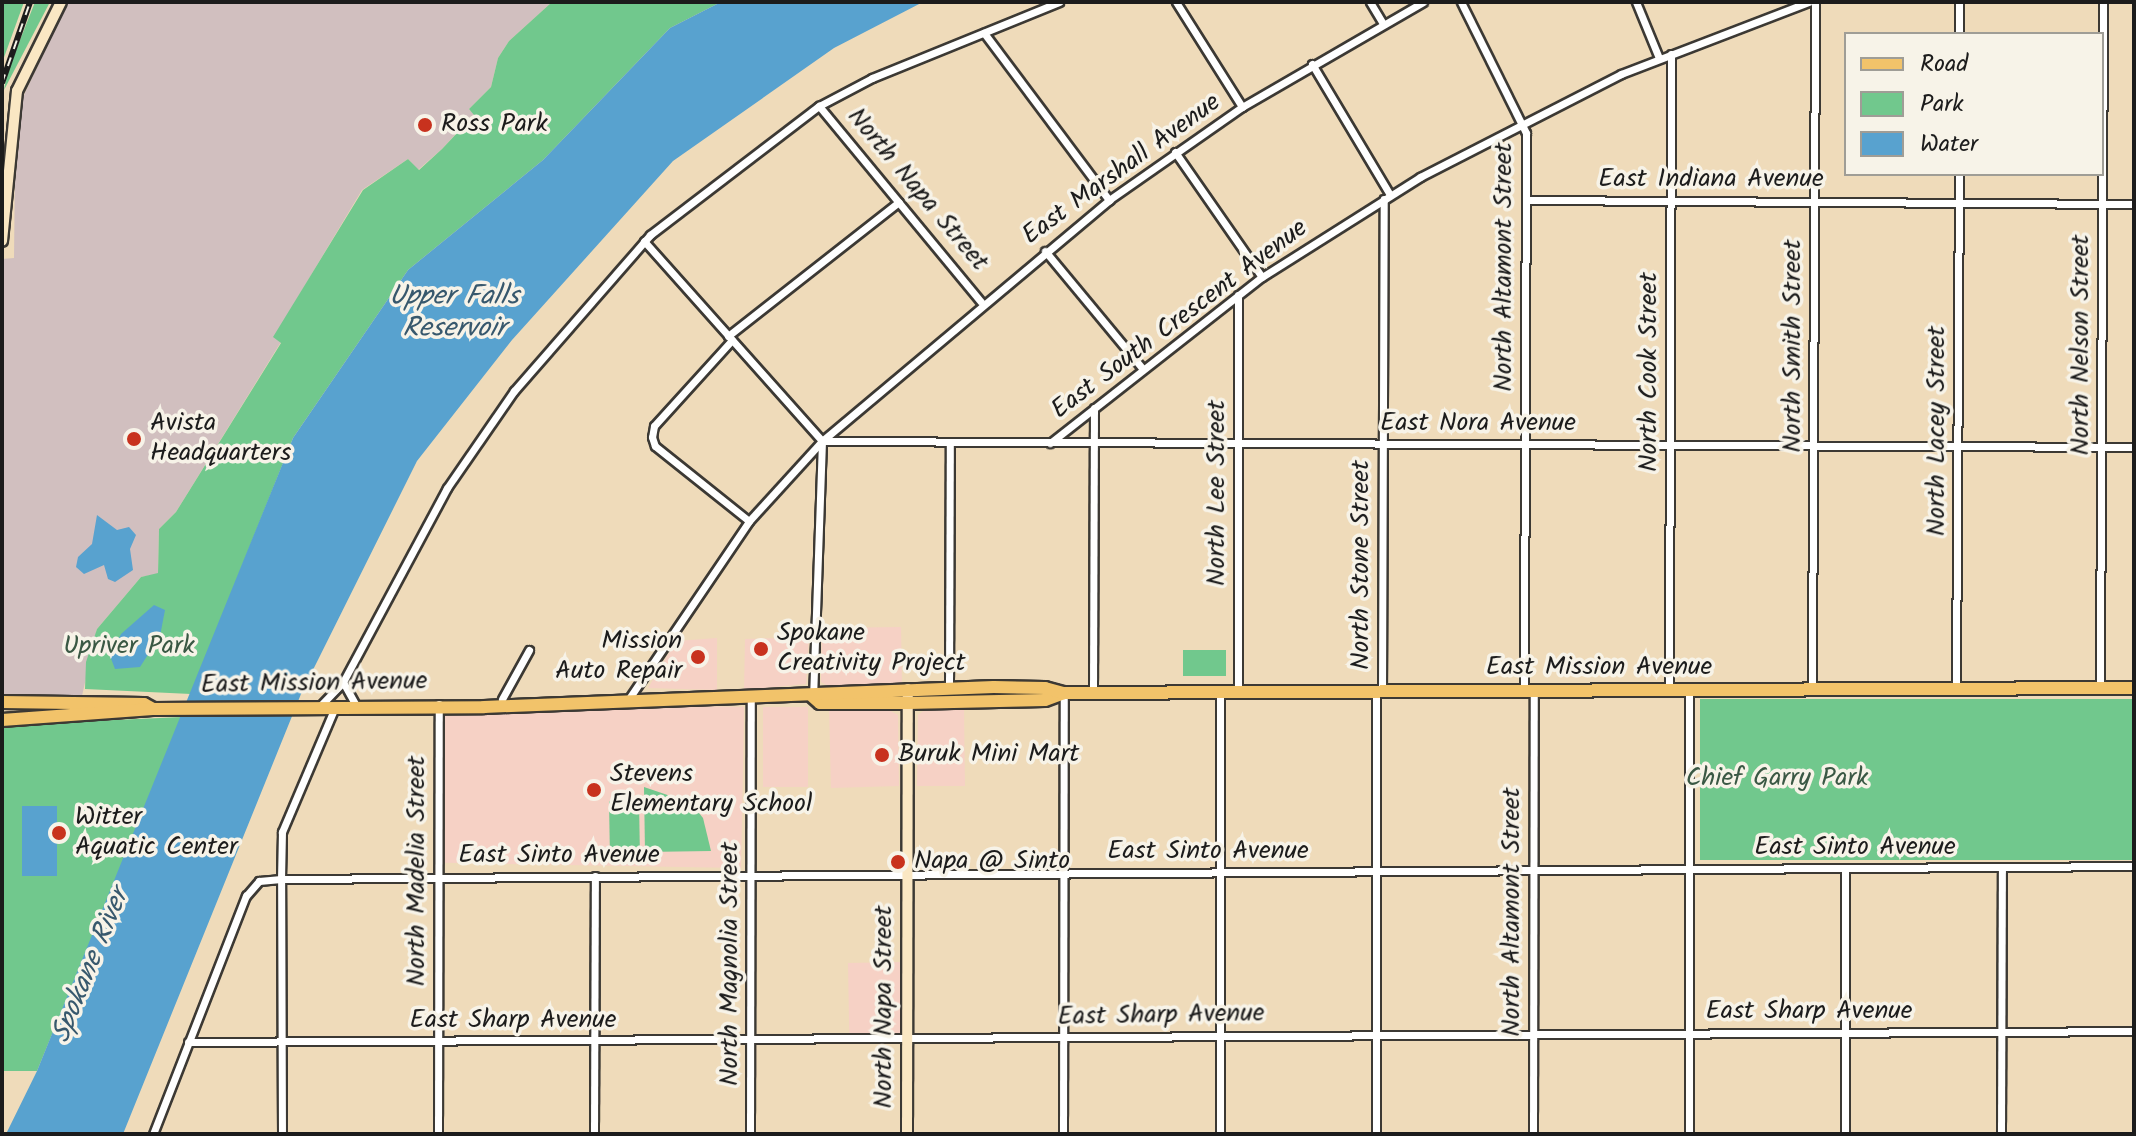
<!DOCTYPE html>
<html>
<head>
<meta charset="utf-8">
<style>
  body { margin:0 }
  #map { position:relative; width:2136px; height:1136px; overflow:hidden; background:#efdbba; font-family:Kalam,sans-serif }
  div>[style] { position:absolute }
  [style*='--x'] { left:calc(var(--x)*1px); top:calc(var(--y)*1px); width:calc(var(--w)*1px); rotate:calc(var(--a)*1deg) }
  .built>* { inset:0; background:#f6d1c5; transform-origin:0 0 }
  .industrial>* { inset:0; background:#d1bfbf }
  .green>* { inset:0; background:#71c88d; transform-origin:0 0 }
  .water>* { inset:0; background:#58a2cf; transform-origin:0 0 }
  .roads { filter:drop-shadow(2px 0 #3c3934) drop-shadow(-2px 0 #3c3934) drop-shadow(0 2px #3c3934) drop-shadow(0 -2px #3c3934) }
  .street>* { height:7px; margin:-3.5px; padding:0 3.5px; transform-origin:3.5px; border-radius:3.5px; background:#fff }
  .secondary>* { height:10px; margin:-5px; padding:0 5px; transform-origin:5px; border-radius:5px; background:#fae7c3 }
  .primary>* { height:12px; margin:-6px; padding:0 6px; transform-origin:6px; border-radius:6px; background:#f2c36a }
  .rail>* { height:6px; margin-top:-3px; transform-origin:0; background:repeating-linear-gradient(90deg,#f7f3e8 0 9px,#1c1c1c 0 18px); box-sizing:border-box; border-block:2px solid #1c1c1c }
  .dots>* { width:22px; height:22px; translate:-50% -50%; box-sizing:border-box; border:4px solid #f7f3e8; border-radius:50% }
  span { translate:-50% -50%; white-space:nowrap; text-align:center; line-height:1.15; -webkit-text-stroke:7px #f7f3e8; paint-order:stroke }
  .poi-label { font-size:26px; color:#1c1c1c }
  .left { translate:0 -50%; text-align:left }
  .right { translate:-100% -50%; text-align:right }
  .street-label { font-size:26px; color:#1c1c1c }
  .park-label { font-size:26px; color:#3a5844 }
  .water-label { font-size:28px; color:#37586d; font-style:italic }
  .frame { position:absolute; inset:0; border:4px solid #1c1c1c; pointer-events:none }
  .legend { position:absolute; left:1844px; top:32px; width:260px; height:144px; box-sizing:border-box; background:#f7f3e8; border:2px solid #9f9d96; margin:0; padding:10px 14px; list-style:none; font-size:24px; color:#1c1c1c }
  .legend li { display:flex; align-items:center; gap:16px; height:40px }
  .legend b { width:40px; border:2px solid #9f9d96 }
</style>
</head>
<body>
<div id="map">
  <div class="built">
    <div style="clip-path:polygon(901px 627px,902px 683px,830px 687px,821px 682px,822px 628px)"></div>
    <div style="clip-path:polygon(809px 637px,806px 684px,744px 690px,745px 639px)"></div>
    <div style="clip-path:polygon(717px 638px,717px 690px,648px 688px,676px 641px)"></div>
    <div style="left:744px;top:707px;width:161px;height:299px;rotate:91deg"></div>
    <div style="left:763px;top:707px;width:45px;height:80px"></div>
    <div style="clip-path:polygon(964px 707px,965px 786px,917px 786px,918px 715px,926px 709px)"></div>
    <div style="clip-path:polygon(829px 708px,887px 709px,898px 715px,899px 786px,831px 788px)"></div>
    <div style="left:900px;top:962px;width:71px;height:52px;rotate:89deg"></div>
  </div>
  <div class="industrial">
    <div style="clip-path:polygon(68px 2px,552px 2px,509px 41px,498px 58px,491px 87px,469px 109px,474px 114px,442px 149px,418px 170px,408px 159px,362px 190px,274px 337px,281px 342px,176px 512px,159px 529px,158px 574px,141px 577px,97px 629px,82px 696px,2px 698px,2px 259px,14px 258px,15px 164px,23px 97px)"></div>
  </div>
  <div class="green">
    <div style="clip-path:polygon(2px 2px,24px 2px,2px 63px)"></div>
    <div style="clip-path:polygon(35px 2px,50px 2px,4px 90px,7px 73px)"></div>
    <div style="clip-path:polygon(552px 2px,721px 2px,670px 28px,543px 160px,408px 270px,293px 438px,191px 694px,85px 689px,86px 662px,97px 629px,141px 577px,158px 573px,159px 529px,176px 512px,281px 343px,273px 337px,363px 190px,408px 159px,419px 170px,442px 149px,474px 115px,469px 109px,491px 87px,498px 58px,509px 41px)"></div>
    <div style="left:1226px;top:650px;width:26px;height:43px;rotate:90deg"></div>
    <div style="left:1700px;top:699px;width:434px;height:161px"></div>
    <div style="clip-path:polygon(182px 717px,37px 1071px,2px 1071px,2px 725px)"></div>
    <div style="clip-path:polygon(644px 787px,691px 803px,703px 818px,711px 851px,645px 852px)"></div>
    <div style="left:639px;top:801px;width:57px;height:30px;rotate:89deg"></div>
  </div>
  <div class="water">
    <div style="clip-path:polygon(721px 2px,923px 2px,834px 48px,673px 161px,512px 340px,417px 461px,301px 694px,123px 1134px,6px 1134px,37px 1071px,293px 438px,408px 270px,543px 160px,670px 28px)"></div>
    <div style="clip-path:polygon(97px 515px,117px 530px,129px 527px,136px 535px,130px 549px,133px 570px,115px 582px,108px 579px,104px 565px,84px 574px,76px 567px,78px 557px,92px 544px)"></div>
    <div style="clip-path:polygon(154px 605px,165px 610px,160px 636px,140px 667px,115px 669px,110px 656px,121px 634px)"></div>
    <div style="left:22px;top:806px;width:35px;height:70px"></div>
  </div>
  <div class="roads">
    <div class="street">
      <div style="--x:1176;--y:2;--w:124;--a:57.8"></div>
      <div style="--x:1370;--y:2;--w:23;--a:59"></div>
      <div style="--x:1461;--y:2;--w:146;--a:63.6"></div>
      <div style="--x:1526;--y:133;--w:557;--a:90.21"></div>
      <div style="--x:1636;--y:2;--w:61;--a:67.7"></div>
      <div style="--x:984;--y:33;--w:209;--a:53.2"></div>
      <div style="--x:1959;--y:34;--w:32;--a:-90"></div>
      <div style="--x:1312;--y:64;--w:152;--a:59.2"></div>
      <div style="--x:819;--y:106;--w:254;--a:50.4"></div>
      <div style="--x:1175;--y:152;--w:152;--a:55.2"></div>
      <div style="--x:1528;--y:200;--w:606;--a:0.38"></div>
      <div style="--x:644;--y:241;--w:268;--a:48.3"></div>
      <div style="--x:822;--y:441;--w:254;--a:92"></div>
      <div style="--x:1045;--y:251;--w:152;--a:50.3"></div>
      <div style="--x:1238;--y:295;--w:396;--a:90"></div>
      <div style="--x:728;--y:336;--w:217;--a:-38.1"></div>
      <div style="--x:732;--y:340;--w:116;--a:132.2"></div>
      <div style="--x:654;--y:426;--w:11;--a:100"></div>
      <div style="--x:652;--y:437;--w:9;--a:72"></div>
      <div style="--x:655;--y:446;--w:120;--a:38.6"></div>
      <div style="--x:822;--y:441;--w:1312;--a:0.26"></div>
      <div style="--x:1050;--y:443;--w:269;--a:-38.1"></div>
      <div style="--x:1262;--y:277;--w:187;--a:-32.3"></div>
      <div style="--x:1420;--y:177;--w:226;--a:-27.1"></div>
      <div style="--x:1621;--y:74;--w:201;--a:-21"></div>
      <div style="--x:343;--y:682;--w:26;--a:61"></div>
      <div style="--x:949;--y:688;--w:246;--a:-89.8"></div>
      <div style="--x:2100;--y:688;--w:686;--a:-89.75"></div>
      <div style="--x:1956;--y:689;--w:515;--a:-89.67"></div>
      <div style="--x:1669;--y:690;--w:636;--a:-89.82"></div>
      <div style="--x:1812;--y:690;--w:688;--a:-89.75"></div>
      <div style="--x:1376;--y:691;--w:443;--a:90"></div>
      <div style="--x:1382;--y:691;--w:492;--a:-89.8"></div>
      <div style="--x:1220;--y:692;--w:442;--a:90"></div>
      <div style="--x:1093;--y:693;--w:285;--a:-89.8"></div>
      <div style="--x:502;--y:699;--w:56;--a:-61.1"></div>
      <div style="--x:628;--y:700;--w:216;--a:-55.9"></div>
      <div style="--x:749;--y:521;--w:108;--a:-47.6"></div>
      <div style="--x:822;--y:441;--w:375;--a:-40"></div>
      <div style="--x:1109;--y:200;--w:162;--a:-35"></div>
      <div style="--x:1242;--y:107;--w:209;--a:-30.1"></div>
      <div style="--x:320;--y:706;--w:33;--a:-46"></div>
      <div style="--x:343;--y:682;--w:220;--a:-61.8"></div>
      <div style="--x:447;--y:488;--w:118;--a:-55.4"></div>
      <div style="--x:514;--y:391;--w:207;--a:-48.9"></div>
      <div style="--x:650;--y:235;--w:213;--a:-37.4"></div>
      <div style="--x:819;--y:106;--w:60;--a:-27.8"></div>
      <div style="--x:872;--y:78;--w:202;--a:-22.1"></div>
      <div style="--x:188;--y:1042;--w:1946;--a:-0.32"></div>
      <div style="--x:153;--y:1134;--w:256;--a:-68.7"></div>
      <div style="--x:246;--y:896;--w:20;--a:-49"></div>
      <div style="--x:259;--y:881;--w:22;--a:-5"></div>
      <div style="--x:281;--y:879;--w:47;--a:-88.8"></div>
      <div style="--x:282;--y:832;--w:136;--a:-67"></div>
      <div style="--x:282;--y:1134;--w:255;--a:-90.2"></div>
      <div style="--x:281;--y:879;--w:1853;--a:-0.4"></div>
      <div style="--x:438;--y:1134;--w:430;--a:-89.9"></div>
      <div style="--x:594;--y:1134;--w:258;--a:-89.8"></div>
      <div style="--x:750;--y:1134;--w:436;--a:-89.9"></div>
      <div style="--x:1063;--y:1134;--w:441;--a:-89.9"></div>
      <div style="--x:1533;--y:1134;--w:444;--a:-89.9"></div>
      <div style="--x:1689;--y:1134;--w:444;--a:-90"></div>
      <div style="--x:1845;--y:1134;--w:266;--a:-90"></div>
      <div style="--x:2001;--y:1134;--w:267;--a:-89.8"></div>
    </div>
    <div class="secondary">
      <div style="--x:2;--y:241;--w:151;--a:-84.3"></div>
      <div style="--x:17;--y:91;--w:99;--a:-63.7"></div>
      <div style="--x:907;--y:1134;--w:445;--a:-89.9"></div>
    </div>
    <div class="primary">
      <div style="--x:813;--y:697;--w:9;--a:41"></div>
      <div style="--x:820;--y:703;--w:88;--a:0"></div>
      <div style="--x:908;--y:703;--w:137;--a:-1.3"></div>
      <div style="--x:1045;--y:700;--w:20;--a:-20"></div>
      <div style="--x:2;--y:702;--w:142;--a:0.8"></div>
      <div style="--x:144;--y:704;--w:10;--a:29"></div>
      <div style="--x:153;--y:709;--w:331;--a:-0.3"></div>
      <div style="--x:484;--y:707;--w:510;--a:-2.25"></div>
      <div style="--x:994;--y:687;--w:51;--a:1.1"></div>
      <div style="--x:1045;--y:688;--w:20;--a:15"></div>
      <div style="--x:1064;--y:693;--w:1070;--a:-0.27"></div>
      <div style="--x:2;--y:720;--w:151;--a:-4.2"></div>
    </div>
  </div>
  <div class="rail">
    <div style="--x:2;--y:83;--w:86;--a:-70.9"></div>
  </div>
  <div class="dots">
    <div style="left:425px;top:125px;background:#c8321e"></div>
    <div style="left:134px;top:439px;background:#c8321e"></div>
    <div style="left:761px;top:649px;background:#c8321e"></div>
    <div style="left:698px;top:657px;background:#c8321e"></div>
    <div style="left:882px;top:755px;background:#c8321e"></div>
    <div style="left:594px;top:790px;background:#c8321e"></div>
    <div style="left:59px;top:833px;background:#c8321e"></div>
    <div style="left:898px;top:862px;background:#c8321e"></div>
  </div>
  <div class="poi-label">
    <span class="left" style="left:441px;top:125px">Ross Park</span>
    <span class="left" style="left:150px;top:439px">Avista<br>Headquarters</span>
    <span class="left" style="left:777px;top:649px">Spokane<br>Creativity Project</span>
    <span class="right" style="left:682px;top:657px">Mission<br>Auto Repair</span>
    <span class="left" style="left:898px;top:755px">Buruk Mini Mart</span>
    <span class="left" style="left:610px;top:790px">Stevens<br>Elementary School</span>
    <span class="left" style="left:75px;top:833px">Witter<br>Aquatic Center</span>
    <span class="left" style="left:914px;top:862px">Napa @ Sinto</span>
  </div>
  <div class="street-label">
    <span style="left:1122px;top:170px;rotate:-36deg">East Marshall Avenue</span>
    <span style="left:1711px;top:180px">East Indiana Avenue</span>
    <span style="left:917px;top:190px;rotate:50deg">North Napa Street</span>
    <span style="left:1505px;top:267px;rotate:-90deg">North Altamont Street</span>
    <span style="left:1180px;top:320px;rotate:-37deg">East South Crescent Avenue</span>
    <span style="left:2082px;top:345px;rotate:-90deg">North Nelson Street</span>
    <span style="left:1794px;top:346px;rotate:-90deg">North Smith Street</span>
    <span style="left:1650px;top:372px;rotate:-90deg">North Cook Street</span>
    <span style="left:1478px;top:424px">East Nora Avenue</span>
    <span style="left:1938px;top:431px;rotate:-90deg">North Lacey Street</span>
    <span style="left:1218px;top:493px;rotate:-90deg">North Lee Street</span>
    <span style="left:1362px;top:565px;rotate:-90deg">North Stone Street</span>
    <span style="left:1599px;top:668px">East Mission Avenue</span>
    <span style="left:314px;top:684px;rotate:-1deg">East Mission Avenue</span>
    <span style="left:1855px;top:848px">East Sinto Avenue</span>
    <span style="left:1208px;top:852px">East Sinto Avenue</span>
    <span style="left:559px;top:856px">East Sinto Avenue</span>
    <span style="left:418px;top:871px;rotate:-90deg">North Madelia Street</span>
    <span style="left:1513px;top:912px;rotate:-90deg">North Altamont Street</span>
    <span style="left:731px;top:964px;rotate:-90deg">North Magnolia Street</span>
    <span style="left:885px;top:1007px;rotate:-90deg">North Napa Street</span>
    <span style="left:1809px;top:1012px">East Sharp Avenue</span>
    <span style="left:1161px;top:1016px;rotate:-1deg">East Sharp Avenue</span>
    <span style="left:513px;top:1021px">East Sharp Avenue</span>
  </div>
  <div class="park-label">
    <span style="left:129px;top:647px">Upriver Park</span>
    <span style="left:1777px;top:779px">Chief Garry Park</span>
  </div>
  <div class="water-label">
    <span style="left:454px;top:313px">Upper Falls<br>Reservoir</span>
    <span style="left:91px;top:966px;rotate:-68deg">Spokane River</span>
  </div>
  <div class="frame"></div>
  <ul class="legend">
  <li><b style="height:10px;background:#f2c36a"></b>Road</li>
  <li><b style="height:22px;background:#71c88d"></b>Park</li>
  <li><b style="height:22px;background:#58a2cf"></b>Water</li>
  </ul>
</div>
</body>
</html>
